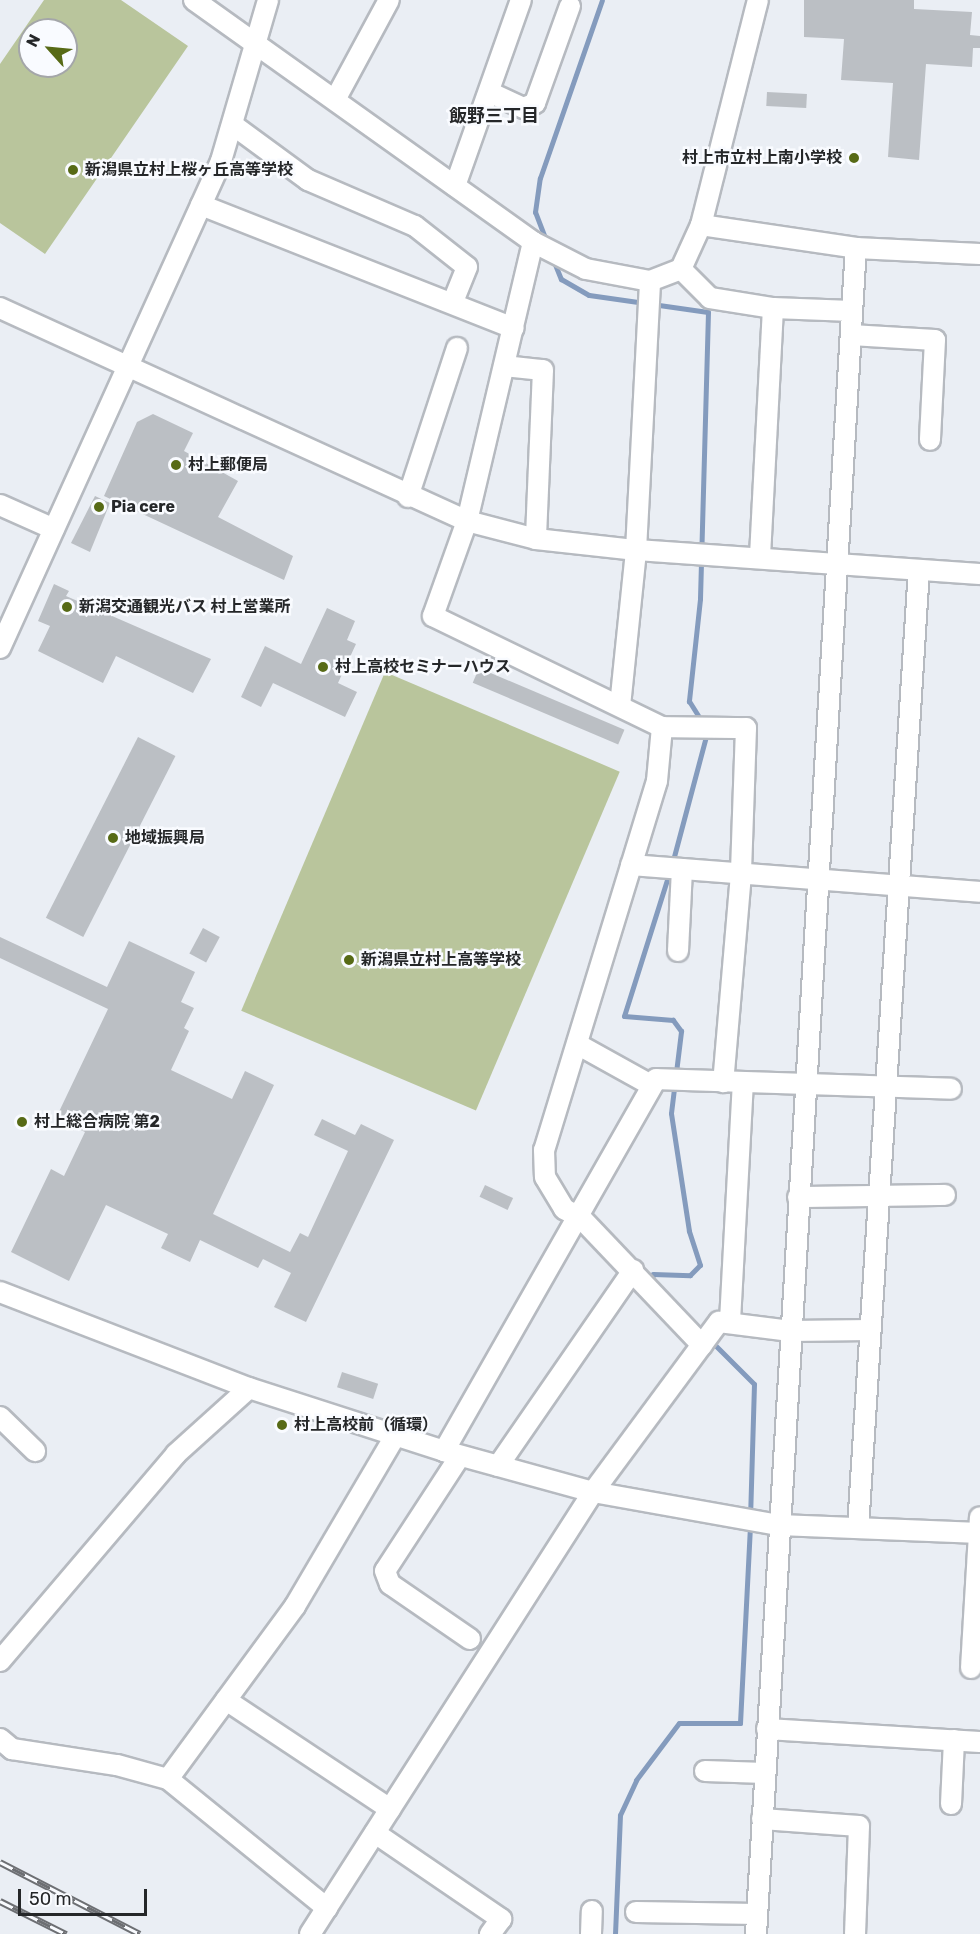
<!DOCTYPE html>
<html>
<head>
<meta charset="utf-8">
<style>
  body { margin:0 }
  #map { position:relative; width:980px; height:1934px; overflow:hidden; background:#eaeef4; font-family:Rubik,"Noto Sans JP",sans-serif }
  div>[style] { position:absolute }
  [style*='--x'] { left:calc(var(--x)*1px); top:calc(var(--y)*1px); width:calc(var(--w)*1px); rotate:calc(var(--a)*1deg) }
  .green>* { inset:0; background:#b9c59c; transform-origin:0 0 }
  .stream>* { height:5px; margin:-2.5px; padding:0 2.5px; transform-origin:2.5px; border-radius:2.5px; background:#849bbd }
  .building>* { inset:0; background:#bbbfc4; transform-origin:0 0 }
  .roads { filter:drop-shadow(2px 0 #b6bac0) drop-shadow(-2px 0 #b6bac0) drop-shadow(0 2px #b6bac0) drop-shadow(0 -2px #b6bac0) }
  .minor>* { height:20px; margin:-10px; padding:0 10px; transform-origin:10px; border-radius:10px; background:#fff }
  .rail>* { height:7px; margin-top:-3.5px; transform-origin:0; background:repeating-linear-gradient(90deg,#f9fbff 0 14px,#6d6f73 0 28px); box-sizing:border-box; border-block:2px solid #6d6f73 }
  .dots>* { width:16px; height:16px; translate:-50% -50%; box-sizing:border-box; border:3px solid #f9fbff; border-radius:50% }
  span { translate:-50% -50%; white-space:nowrap; text-align:center; line-height:1.15; -webkit-text-stroke:5px #f9fbff; paint-order:stroke }
  .poi-label { font-size:16px; color:#252729; font-weight:700 }
  .right { translate:-100% -50%; text-align:right }
  .left { translate:0 -50%; text-align:left }
  .neighbourhood-label { font-size:18px; color:#252729; font-weight:700 }
  .north { position:absolute; left:18px; top:18px; width:60px; height:60px; box-sizing:border-box; background:#f9fbff; border:2px solid #a4a6a9; border-radius:50%; rotate:297deg; font-size:16px; font-weight:700; line-height:24px; text-align:center; color:#252729 }
  .north::after { content:''; display:block; margin:auto; width:21px; height:27px; background:#576a16; clip-path:polygon(50% 0,100% 100%,50% 72%,0 100%) }
  .scale { position:absolute; left:18px; top:1889px; width:129px; height:27px; box-sizing:border-box; border:3px solid #252729; border-top:0; padding-left:8px; font-size:18px; line-height:21px; white-space:nowrap; color:#252729; -webkit-text-stroke:4px #f9fbff; paint-order:stroke }
</style>
</head>
<body>
<div id="map">
  <div class="green">
    <div style="clip-path:polygon(evenodd,44px 0,121px 0,188px 46px,45px 254px,0 223px,0 64px,44px 0,30px 30px,66px 30px,66px 66px,30px 66px,30px 30px)"></div>
    <div style="left:385px;top:672px;width:255px;height:368px;rotate:23deg"></div>
  </div>
  <div class="stream">
    <div style="--x:547;--y:243;--w:33;--a:-111"></div>
    <div style="--x:535;--y:212;--w:34;--a:-82"></div>
    <div style="--x:540;--y:178;--w:188;--a:-70.8"></div>
    <div style="--x:552;--y:257;--w:24;--a:68"></div>
    <div style="--x:561;--y:279;--w:32;--a:30"></div>
    <div style="--x:589;--y:295;--w:120;--a:8.1"></div>
    <div style="--x:708;--y:312;--w:287;--a:91.6"></div>
    <div style="--x:700;--y:599;--w:103;--a:96.2"></div>
    <div style="--x:689;--y:701;--w:26;--a:58"></div>
    <div style="--x:672;--y:864;--w:137;--a:-75.1"></div>
    <div style="--x:651;--y:1284;--w:10;--a:-79"></div>
    <div style="--x:653;--y:1274;--w:37;--a:2"></div>
    <div style="--x:690;--y:1275;--w:14;--a:-45"></div>
    <div style="--x:700;--y:1265;--w:36;--a:-108"></div>
    <div style="--x:689;--y:1231;--w:119;--a:-98.7"></div>
    <div style="--x:671;--y:1113;--w:83;--a:-83"></div>
    <div style="--x:681;--y:1031;--w:14;--a:-126"></div>
    <div style="--x:673;--y:1020;--w:49;--a:-175.3"></div>
    <div style="--x:624;--y:1016;--w:150;--a:-72.5"></div>
    <div style="--x:710;--y:1340;--w:62;--a:45"></div>
    <div style="--x:754;--y:1384;--w:132;--a:91.7"></div>
    <div style="--x:615;--y:1934;--w:119;--a:-87.6"></div>
    <div style="--x:620;--y:1815;--w:38;--a:-65"></div>
    <div style="--x:636;--y:1780;--w:71;--a:-53"></div>
    <div style="--x:679;--y:1723;--w:61;--a:0"></div>
    <div style="--x:740;--y:1723;--w:198;--a:-87.1"></div>
  </div>
  <div class="building">
    <div style="clip-path:polygon(804px 0,914px 0,914px 9px,972px 12px,970px 35px,980px 36px,980px 48px,973px 48px,972px 67px,926px 64px,919px 160px,888px 157px,893px 83px,841px 80px,844px 39px,804px 37px)"></div>
    <div style="left:767px;top:92px;width:40px;height:14px;rotate:3deg"></div>
    <div style="clip-path:polygon(153px 414px,193px 433px,184px 451px,238px 481px,218px 517px,293px 556px,284px 580px,104px 496px,137px 422px)"></div>
    <div style="clip-path:polygon(95px 496px,110px 503px,90px 552px,71px 543px)"></div>
    <div style="clip-path:polygon(54px 584px,69px 591px,66px 596px,211px 659px,193px 693px,116px 656px,103px 683px,38px 651px,50px 626px,38px 621px)"></div>
    <div style="clip-path:polygon(327px 608px,355px 621px,347px 640px,356px 644px,338px 683px,357px 692px,345px 717px,273px 683px,261px 707px,241px 697px,265px 646px,301px 664px)"></div>
    <div style="left:479px;top:668px;width:158px;height:16px;rotate:23deg"></div>
    <div style="left:138px;top:737px;width:42px;height:203px;rotate:27deg"></div>
    <div style="left:203px;top:928px;width:19px;height:29px;rotate:28deg"></div>
    <div style="clip-path:polygon(0 937px,107px 987px,129px 941px,195px 972px,181px 1002px,194px 1008px,184px 1028px,189px 1031px,171px 1070px,232px 1099px,245px 1071px,274px 1085px,213px 1214px,290px 1252px,300px 1233px,308px 1237px,348px 1151px,314px 1135px,322px 1119px,355px 1135px,361px 1124px,394px 1140px,306px 1322px,274px 1307px,291px 1273px,263px 1259px,258px 1268px,200px 1240px,190px 1262px,161px 1248px,168px 1234px,106px 1205px,69px 1281px,11px 1252px,51px 1169px,64px 1176px,85px 1132px,56px 1118px,108px 1009px,0 958px)"></div>
    <div style="left:485px;top:1185px;width:31px;height:13px;rotate:25deg"></div>
    <div style="left:342px;top:1372px;width:38px;height:16px;rotate:18deg"></div>
  </div>
  <div class="roads">
    <div class="minor">
      <div style="--x:194;--y:0;--w:417;--a:35.5"></div>
      <div style="--x:533;--y:242;--w:59;--a:27"></div>
      <div style="--x:586;--y:269;--w:65;--a:10.6"></div>
      <div style="--x:650;--y:281;--w:33;--a:-21"></div>
      <div style="--x:681;--y:269;--w:48;--a:-65.6"></div>
      <div style="--x:701;--y:225;--w:232;--a:-75.8"></div>
      <div style="--x:489;--y:92;--w:38;--a:25"></div>
      <div style="--x:524;--y:108;--w:12;--a:-24"></div>
      <div style="--x:535;--y:103;--w:103;--a:-70.2"></div>
      <div style="--x:336;--y:98;--w:111;--a:-61.6"></div>
      <div style="--x:233;--y:125;--w:93;--a:36.3"></div>
      <div style="--x:308;--y:180;--w:116;--a:23.3"></div>
      <div style="--x:415;--y:226;--w:66;--a:38.3"></div>
      <div style="--x:467;--y:267;--w:38;--a:112"></div>
      <div style="--x:455;--y:186;--w:197;--a:-70.5"></div>
      <div style="--x:201;--y:205;--w:336;--a:21.5"></div>
      <div style="--x:701;--y:225;--w:157;--a:8.4"></div>
      <div style="--x:856;--y:248;--w:124;--a:2.8"></div>
      <div style="--x:533;--y:242;--w:287;--a:103.3"></div>
      <div style="--x:467;--y:521;--w:101;--a:109.7"></div>
      <div style="--x:433;--y:616;--w:254;--a:25.9"></div>
      <div style="--x:662;--y:727;--w:54;--a:95.3"></div>
      <div style="--x:657;--y:781;--w:386;--a:107"></div>
      <div style="--x:544;--y:1150;--w:27;--a:88"></div>
      <div style="--x:545;--y:1177;--w:37;--a:59"></div>
      <div style="--x:564;--y:1209;--w:18;--a:27"></div>
      <div style="--x:580;--y:1217;--w:177;--a:46.4"></div>
      <div style="--x:681;--y:269;--w:41;--a:45"></div>
      <div style="--x:710;--y:298;--w:64;--a:9"></div>
      <div style="--x:773;--y:308;--w:79;--a:2.2"></div>
      <div style="--x:0;--y:308;--w:513;--a:24.52"></div>
      <div style="--x:467;--y:521;--w:71;--a:14.6"></div>
      <div style="--x:536;--y:539;--w:101;--a:6.3"></div>
      <div style="--x:636;--y:550;--w:345;--a:4"></div>
      <div style="--x:851;--y:335;--w:84;--a:3.4"></div>
      <div style="--x:935;--y:340;--w:100;--a:92.9"></div>
      <div style="--x:504;--y:366;--w:39;--a:6"></div>
      <div style="--x:543;--y:370;--w:169;--a:92.4"></div>
      <div style="--x:408;--y:497;--w:157;--a:-71.8"></div>
      <div style="--x:0;--y:505;--w:59;--a:24"></div>
      <div style="--x:760;--y:556;--w:248;--a:-87"></div>
      <div style="--x:0;--y:648;--w:535;--a:-65.59"></div>
      <div style="--x:221;--y:161;--w:168;--a:-73.7"></div>
      <div style="--x:620;--y:706;--w:157;--a:-84.1"></div>
      <div style="--x:636;--y:550;--w:269;--a:-87"></div>
      <div style="--x:662;--y:727;--w:84;--a:0.7"></div>
      <div style="--x:746;--y:728;--w:146;--a:92"></div>
      <div style="--x:741;--y:874;--w:209;--a:94.9"></div>
      <div style="--x:631;--y:865;--w:350;--a:4.4"></div>
      <div style="--x:678;--y:951;--w:82;--a:-87.2"></div>
      <div style="--x:577;--y:1044;--w:85;--a:29"></div>
      <div style="--x:798;--y:1197;--w:147;--a:-0.8"></div>
      <div style="--x:0;--y:1292;--w:267;--a:21.1"></div>
      <div style="--x:249;--y:1388;--w:205;--a:17.9"></div>
      <div style="--x:444;--y:1451;--w:155;--a:15.4"></div>
      <div style="--x:593;--y:1492;--w:189;--a:10.1"></div>
      <div style="--x:779;--y:1525;--w:201;--a:2.3"></div>
      <div style="--x:730;--y:1321;--w:239;--a:-86.9"></div>
      <div style="--x:0;--y:1417;--w:49;--a:44.2"></div>
      <div style="--x:444;--y:1451;--w:428;--a:-60.3"></div>
      <div style="--x:656;--y:1079;--w:295;--a:1.9"></div>
      <div style="--x:460;--y:1456;--w:137;--a:123.1"></div>
      <div style="--x:385;--y:1571;--w:14;--a:69"></div>
      <div style="--x:390;--y:1584;--w:97;--a:34.5"></div>
      <div style="--x:498;--y:1466;--w:238;--a:-55.4"></div>
      <div style="--x:858;--y:1528;--w:960;--a:-86.36"></div>
      <div style="--x:0;--y:1661;--w:272;--a:-49.6"></div>
      <div style="--x:176;--y:1454;--w:98;--a:-42.1"></div>
      <div style="--x:971;--y:1668;--w:151;--a:-86.6"></div>
      <div style="--x:226;--y:1700;--w:197;--a:33.6"></div>
      <div style="--x:767;--y:1729;--w:213;--a:3.5"></div>
      <div style="--x:0;--y:1739;--w:16;--a:40"></div>
      <div style="--x:12;--y:1749;--w:106;--a:8.7"></div>
      <div style="--x:117;--y:1765;--w:53;--a:15.4"></div>
      <div style="--x:168;--y:1779;--w:205;--a:39.1"></div>
      <div style="--x:705;--y:1771;--w:60;--a:1.9"></div>
      <div style="--x:168;--y:1779;--w:215;--a:-53.7"></div>
      <div style="--x:295;--y:1606;--w:197;--a:-59.5"></div>
      <div style="--x:951;--y:1804;--w:64;--a:-87.3"></div>
      <div style="--x:762;--y:1819;--w:97;--a:4.1"></div>
      <div style="--x:859;--y:1826;--w:108;--a:92.1"></div>
      <div style="--x:375;--y:1833;--w:153;--a:34.3"></div>
      <div style="--x:501;--y:1919;--w:19;--a:126"></div>
      <div style="--x:636;--y:1912;--w:121;--a:0.9"></div>
      <div style="--x:310;--y:1934;--w:525;--a:-57.37"></div>
      <div style="--x:593;--y:1492;--w:212;--a:-53.5"></div>
      <div style="--x:719;--y:1322;--w:72;--a:7.2"></div>
      <div style="--x:790;--y:1331;--w:80;--a:-0.7"></div>
      <div style="--x:591;--y:1934;--w:23;--a:-88"></div>
      <div style="--x:756;--y:1934;--w:1689;--a:-86.61"></div>
    </div>
  </div>
  <div class="rail">
    <div style="--x:0;--y:1862;--w:157;--a:27.2"></div>
    <div style="--x:0;--y:1901;--w:74;--a:26.6"></div>
  </div>
  <div class="dots">
    <div style="left:854px;top:158px;background:#576a16"></div>
    <div style="left:73px;top:170px;background:#576a16"></div>
    <div style="left:176px;top:465px;background:#576a16"></div>
    <div style="left:99px;top:507px;background:#576a16"></div>
    <div style="left:67px;top:607px;background:#576a16"></div>
    <div style="left:323px;top:667px;background:#576a16"></div>
    <div style="left:113px;top:838px;background:#576a16"></div>
    <div style="left:349px;top:960px;background:#576a16"></div>
    <div style="left:22px;top:1122px;background:#576a16"></div>
    <div style="left:282px;top:1425px;background:#576a16"></div>
  </div>
  <div class="poi-label">
    <span class="right" style="left:842px;top:158px">村上市立村上南小学校</span>
    <span class="left" style="left:85px;top:170px">新潟県立村上桜ヶ丘高等学校</span>
    <span class="left" style="left:188px;top:465px">村上郵便局</span>
    <span class="left" style="left:111px;top:507px">Pia cere</span>
    <span class="left" style="left:79px;top:607px">新潟交通観光バス 村上営業所</span>
    <span class="left" style="left:335px;top:667px">村上高校セミナーハウス</span>
    <span class="left" style="left:125px;top:838px">地域振興局</span>
    <span class="left" style="left:361px;top:960px">新潟県立村上高等学校</span>
    <span class="left" style="left:34px;top:1122px">村上総合病院 第2</span>
    <span class="left" style="left:294px;top:1425px">村上高校前（循環）</span>
  </div>
  <div class="neighbourhood-label">
    <span style="left:494px;top:116px">飯野三丁目</span>
  </div>
  <div class="north">N</div>
  <div class="scale">50 m</div>
</div>
</body>
</html>
